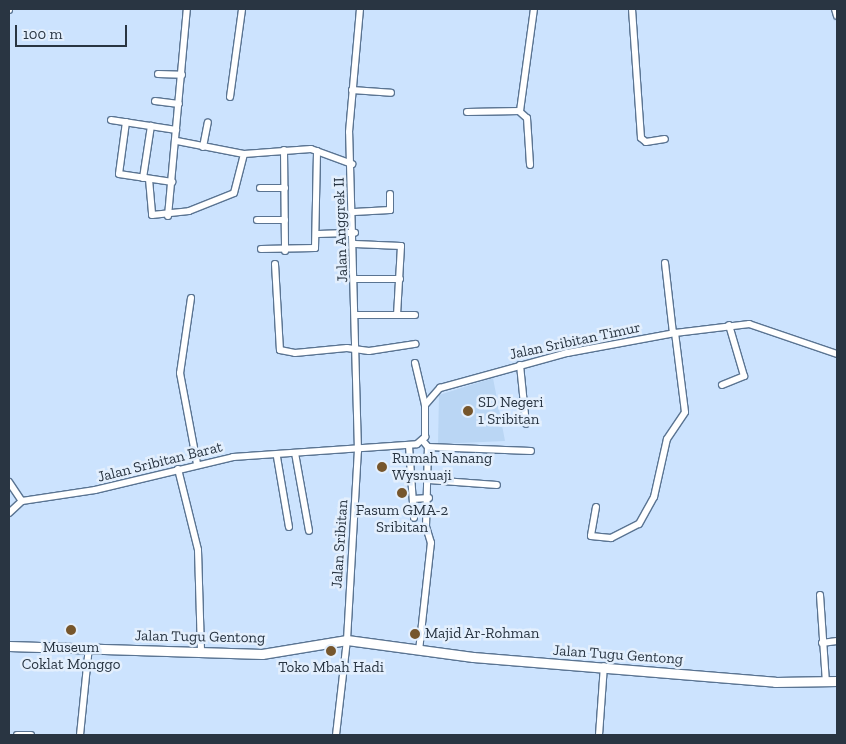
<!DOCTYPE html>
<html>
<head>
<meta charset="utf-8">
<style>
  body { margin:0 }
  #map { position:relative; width:846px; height:744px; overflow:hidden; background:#cce3fe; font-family:"Zilla Slab",serif }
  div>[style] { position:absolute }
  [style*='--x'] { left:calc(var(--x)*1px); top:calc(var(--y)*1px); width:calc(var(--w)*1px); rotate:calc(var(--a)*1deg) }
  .built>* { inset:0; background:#bad6f4 }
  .roads { filter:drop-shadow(1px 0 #5a7492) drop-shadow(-1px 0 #5a7492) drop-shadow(0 1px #5a7492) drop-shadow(0 -1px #5a7492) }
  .minor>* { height:6px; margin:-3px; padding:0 3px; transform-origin:3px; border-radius:3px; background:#fff }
  .secondary>* { height:9px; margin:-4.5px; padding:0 4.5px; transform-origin:4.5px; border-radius:4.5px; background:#fff }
  .dots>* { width:14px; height:14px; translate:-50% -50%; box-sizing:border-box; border:2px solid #e3effd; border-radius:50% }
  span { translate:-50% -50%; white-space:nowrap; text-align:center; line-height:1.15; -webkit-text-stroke:5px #e3effd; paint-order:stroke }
  .street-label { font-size:15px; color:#293542 }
  .poi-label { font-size:15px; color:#293542 }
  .left { translate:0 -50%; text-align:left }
  .frame { position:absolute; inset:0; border:10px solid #293542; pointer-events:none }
  .scale { position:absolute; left:15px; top:25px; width:112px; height:22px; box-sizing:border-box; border:2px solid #293542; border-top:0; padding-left:6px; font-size:15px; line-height:18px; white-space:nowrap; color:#293542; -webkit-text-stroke:4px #e3effd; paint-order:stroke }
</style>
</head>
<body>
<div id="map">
  <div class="built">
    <div style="clip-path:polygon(493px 378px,505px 441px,438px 444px,439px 395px)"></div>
  </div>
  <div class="roads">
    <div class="minor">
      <div style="--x:632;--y:9;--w:129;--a:86"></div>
      <div style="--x:641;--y:138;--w:6;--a:39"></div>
      <div style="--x:646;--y:142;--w:19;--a:-9"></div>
      <div style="--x:835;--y:9;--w:7;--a:74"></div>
      <div style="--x:9;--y:10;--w:1;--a:-90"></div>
      <div style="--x:158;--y:74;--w:24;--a:2"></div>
      <div style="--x:352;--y:90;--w:39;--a:4"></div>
      <div style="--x:230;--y:97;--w:89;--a:-82.2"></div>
      <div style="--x:155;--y:101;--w:24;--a:7"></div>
      <div style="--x:467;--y:112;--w:53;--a:-1.1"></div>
      <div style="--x:520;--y:111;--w:103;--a:-82.2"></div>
      <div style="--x:520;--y:112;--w:9;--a:41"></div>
      <div style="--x:527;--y:118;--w:47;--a:86.3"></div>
      <div style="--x:111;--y:120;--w:66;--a:8.7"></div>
      <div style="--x:126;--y:122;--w:52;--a:97.7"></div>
      <div style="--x:119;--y:174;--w:54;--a:8.6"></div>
      <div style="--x:177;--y:141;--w:68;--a:11"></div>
      <div style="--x:244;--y:154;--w:67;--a:-4.3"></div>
      <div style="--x:311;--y:149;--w:44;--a:20.1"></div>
      <div style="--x:203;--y:147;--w:25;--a:-79"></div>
      <div style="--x:284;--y:150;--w:101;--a:89.4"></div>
      <div style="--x:143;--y:178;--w:53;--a:-81.3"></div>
      <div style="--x:149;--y:179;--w:36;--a:85"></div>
      <div style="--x:152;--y:215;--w:37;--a:-6"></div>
      <div style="--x:189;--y:211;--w:48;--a:-21.8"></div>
      <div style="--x:234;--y:193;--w:40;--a:-75.6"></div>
      <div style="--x:260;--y:188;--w:25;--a:0"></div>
      <div style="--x:354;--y:212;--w:36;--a:-3"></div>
      <div style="--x:390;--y:210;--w:16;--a:-90"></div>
      <div style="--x:168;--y:216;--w:208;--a:-84.8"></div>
      <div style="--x:257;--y:220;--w:28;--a:0"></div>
      <div style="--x:318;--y:234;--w:37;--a:-2"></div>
      <div style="--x:355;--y:244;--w:46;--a:2.5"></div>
      <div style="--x:401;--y:246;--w:69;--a:93.3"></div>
      <div style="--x:261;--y:249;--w:54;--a:-1.1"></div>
      <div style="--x:315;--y:248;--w:97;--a:-88.8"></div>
      <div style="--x:665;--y:263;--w:70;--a:83.5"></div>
      <div style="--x:275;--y:264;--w:86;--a:86.7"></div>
      <div style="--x:280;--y:350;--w:15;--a:11"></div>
      <div style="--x:295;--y:353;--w:52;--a:-5.5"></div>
      <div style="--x:347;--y:348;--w:22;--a:8"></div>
      <div style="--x:369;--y:351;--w:47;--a:-8.7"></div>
      <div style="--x:355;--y:279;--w:45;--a:0"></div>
      <div style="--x:191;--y:298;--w:76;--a:98.3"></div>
      <div style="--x:180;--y:373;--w:93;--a:79.4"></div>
      <div style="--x:355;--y:315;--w:60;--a:0"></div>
      <div style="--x:415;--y:363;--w:43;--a:76.6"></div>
      <div style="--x:520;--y:365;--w:59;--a:84.2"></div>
      <div style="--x:722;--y:385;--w:24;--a:-22"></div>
      <div style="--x:744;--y:376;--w:53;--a:-106.4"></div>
      <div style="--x:409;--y:446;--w:72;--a:86"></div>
      <div style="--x:428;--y:447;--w:103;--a:2.2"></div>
      <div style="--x:295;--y:453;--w:79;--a:79.8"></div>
      <div style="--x:277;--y:457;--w:71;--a:80.3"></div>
      <div style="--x:178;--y:469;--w:83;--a:76.1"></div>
      <div style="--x:198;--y:550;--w:101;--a:88.3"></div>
      <div style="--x:429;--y:480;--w:68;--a:4.2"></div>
      <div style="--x:9;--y:482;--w:23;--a:56"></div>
      <div style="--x:22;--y:501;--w:74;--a:-8.6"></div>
      <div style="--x:95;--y:490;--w:142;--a:-13.4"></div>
      <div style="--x:233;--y:457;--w:184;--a:-4"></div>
      <div style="--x:417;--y:444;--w:11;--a:-41"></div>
      <div style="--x:425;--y:437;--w:32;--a:-90"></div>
      <div style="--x:425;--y:405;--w:23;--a:-49"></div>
      <div style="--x:440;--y:388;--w:132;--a:-15.4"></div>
      <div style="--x:567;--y:353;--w:110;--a:-10.5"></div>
      <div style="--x:675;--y:333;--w:75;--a:-6.9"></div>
      <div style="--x:749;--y:324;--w:93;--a:18.8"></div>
      <div style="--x:413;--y:499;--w:16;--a:-4"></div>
      <div style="--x:596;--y:507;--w:29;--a:100"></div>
      <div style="--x:591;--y:536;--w:20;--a:6"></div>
      <div style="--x:611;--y:538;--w:31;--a:-27"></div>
      <div style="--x:639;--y:524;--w:31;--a:-61"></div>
      <div style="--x:654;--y:497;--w:59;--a:-77.4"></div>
      <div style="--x:667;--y:439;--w:32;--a:-56"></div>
      <div style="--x:685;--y:412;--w:80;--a:-97.2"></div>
      <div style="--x:9;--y:513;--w:18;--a:-43"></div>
      <div style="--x:820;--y:595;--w:88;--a:86.1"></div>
      <div style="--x:822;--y:643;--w:15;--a:-8"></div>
      <div style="--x:419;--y:651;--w:109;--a:-83.7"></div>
      <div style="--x:431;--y:543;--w:17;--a:-107"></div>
      <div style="--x:426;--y:527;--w:80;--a:-88.6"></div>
      <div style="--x:428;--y:447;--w:8;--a:-130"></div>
      <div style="--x:17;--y:735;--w:14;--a:0"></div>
      <div style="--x:80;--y:735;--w:88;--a:-84.2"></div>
      <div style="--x:336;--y:735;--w:96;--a:-83.4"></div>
      <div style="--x:347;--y:640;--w:189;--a:-86.7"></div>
      <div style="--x:358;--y:451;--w:319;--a:-91.6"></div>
      <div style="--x:349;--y:132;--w:123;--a:-84.9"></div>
      <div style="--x:599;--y:735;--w:69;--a:-85.9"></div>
    </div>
    <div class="secondary">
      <div style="--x:9;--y:646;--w:253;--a:1.8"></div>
      <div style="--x:262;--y:654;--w:86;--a:-9.4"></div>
      <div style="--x:347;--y:640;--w:127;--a:7.7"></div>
      <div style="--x:473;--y:657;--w:303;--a:4.7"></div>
      <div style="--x:775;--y:682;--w:62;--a:-0.9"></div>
    </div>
  </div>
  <div class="dots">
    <div style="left:468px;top:411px;background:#76562c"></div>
    <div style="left:382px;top:467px;background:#76562c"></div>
    <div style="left:402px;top:493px;background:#76562c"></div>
    <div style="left:71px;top:630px;background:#76562c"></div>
    <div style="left:415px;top:634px;background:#76562c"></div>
    <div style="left:331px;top:651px;background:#76562c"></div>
  </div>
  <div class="street-label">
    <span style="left:341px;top:230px;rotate:-92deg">Jalan Anggrek II</span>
    <span style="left:575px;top:341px;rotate:-12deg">Jalan Sribitan Timur</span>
    <span style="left:160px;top:462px;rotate:-14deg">Jalan Sribitan Barat</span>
    <span style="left:340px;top:544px;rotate:-86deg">Jalan Sribitan</span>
    <span style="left:200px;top:637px;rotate:1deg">Jalan Tugu Gentong</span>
    <span style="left:618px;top:655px;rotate:4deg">Jalan Tugu Gentong</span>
  </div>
  <div class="poi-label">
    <span class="left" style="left:478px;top:411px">SD Negeri<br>1 Sribitan</span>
    <span class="left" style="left:392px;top:467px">Rumah Nanang<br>Wysnuaji</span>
    <span style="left:402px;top:519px">Fasum GMA-2<br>Sribitan</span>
    <span class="left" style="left:425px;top:634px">Majid Ar-Rohman</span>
    <span style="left:71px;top:656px">Museum<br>Coklat Monggo</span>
    <span style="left:331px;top:668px">Toko Mbah Hadi</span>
  </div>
  <div class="frame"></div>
  <div class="scale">100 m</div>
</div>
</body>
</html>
